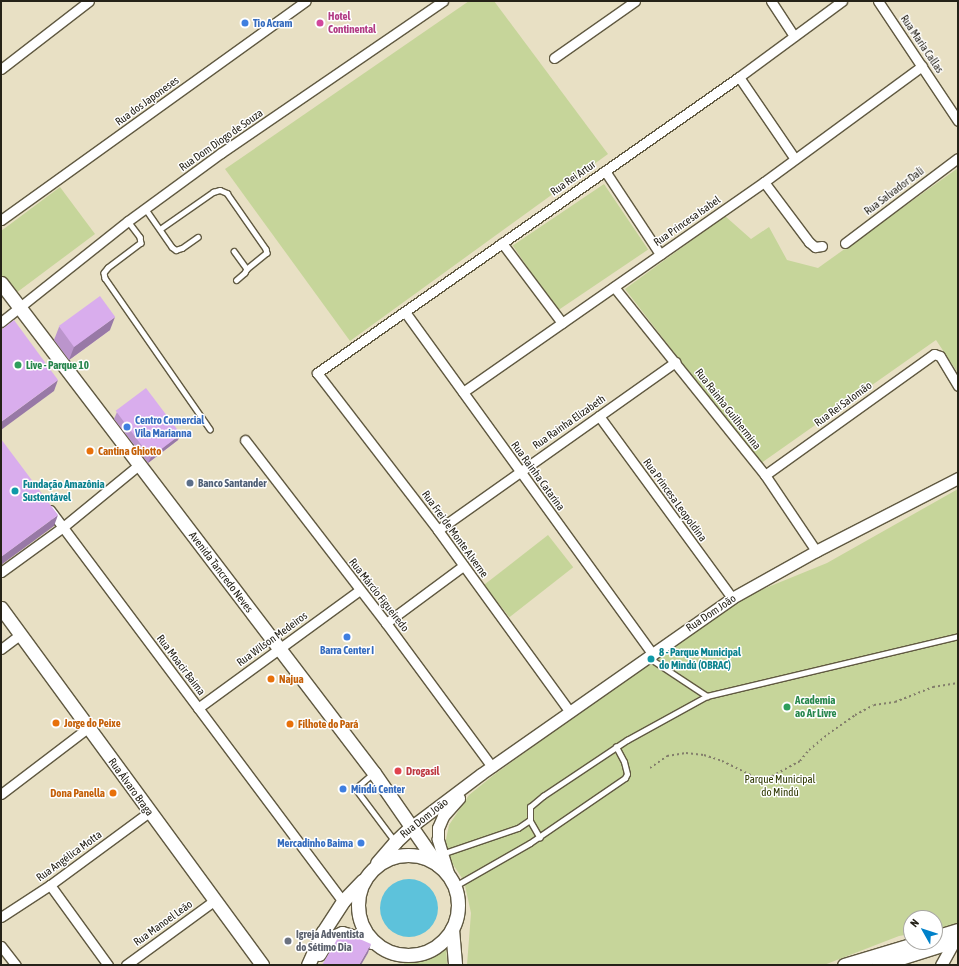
<!DOCTYPE html>
<html>
<head>
<meta charset="utf-8">
<style>
  body { margin:0 }
  #map { position:relative; width:959px; height:966px; overflow:hidden; background:#e8e0c4; font-family:"Asap Condensed",sans-serif }
  div>[style] { position:absolute }
  [style*='--x'] { left:calc(var(--x)*1px); top:calc(var(--y)*1px); width:calc(var(--w)*1px); rotate:calc(var(--a)*1deg) }
  .green>* { inset:0; background:#c6d59a; transform-origin:0 0 }
  .water>* { inset:0; background:#5dc2db }
  .round { border-radius:50% }
  .path>* { height:2px; margin-top:-1px; transform-origin:0; background:repeating-linear-gradient(90deg,#837e6b 0 2px,transparent 0 5px) }
  .roads { filter:drop-shadow(1px 0 #605941) drop-shadow(-1px 0 #605941) drop-shadow(0 1px #605941) drop-shadow(0 -1px #605941) }
  .service>* { height:4.5px; margin:-2.25px; padding:0 2.25px; transform-origin:2.25px; border-radius:2.25px; background:#fff }
  .minor>* { height:9px; margin:-4.5px; padding:0 4.5px; transform-origin:4.5px; border-radius:4.5px; background:#fff }
  .tertiary>* { height:11px; margin:-5.5px; padding:0 5.5px; transform-origin:5.5px; border-radius:5.5px; background:#fff }
  .secondary>* { height:13px; margin:-6.5px; padding:0 6.5px; transform-origin:6.5px; border-radius:6.5px; background:#fff }
  .secondary>.ring { margin:-6.5px; padding:0; box-sizing:content-box; background:none; border:13px solid #fff; border-radius:50% }
  .wall>* { inset:0; background:#bb95cc }
  .shaded-wall>* { inset:0; background:#9879a6 }
  .building>* { inset:0; background:#d9aded; transform-origin:0 0 }
  .dots>* { width:11px; height:11px; translate:-50% -50%; box-sizing:border-box; border:2px solid #fff; border-radius:50% }
  span { translate:-50% -50%; white-space:nowrap; text-align:center; line-height:1.15; -webkit-text-stroke:3px #fff; paint-order:stroke }
  .hotel-label { font-size:11px; color:#b23c85; font-weight:700 }
  .left { translate:0 -50%; text-align:left }
  .shop-label { font-size:11px; color:#366cbe; font-weight:700 }
  .right { translate:-100% -50%; text-align:right }
  .street-label { font-size:11px; color:#252218 }
  .leisure-label { font-size:11px; color:#27864d; font-weight:700 }
  .food-label { font-size:11px; color:#c56008; font-weight:700 }
  .service-label { font-size:11px; color:#4e5e75; font-weight:700 }
  .culture-label { font-size:11px; color:#0d838f; font-weight:700 }
  .health-label { font-size:11px; color:#be3a42; font-weight:700 }
  .park-label { font-size:11px; color:#2e3800 }
  .worship-label { font-size:11px; color:#5b616d; font-weight:700 }
  .frame { position:absolute; inset:0; border:2px solid #252218; pointer-events:none }
  .north { position:absolute; left:903px; top:910px; width:40px; height:40px; box-sizing:border-box; background:#fff; border:1px solid #a8a7a3; border-radius:50%; rotate:309deg; font-size:11px; font-weight:700; line-height:16px; text-align:center; color:#252218 }
  .north::after { content:''; display:block; margin:auto; width:14px; height:18px; background:#0081c9; clip-path:polygon(50% 0,100% 100%,50% 72%,0 100%) }
</style>
</head>
<body>
<div id="map">
  <div class="green">
    <div style="clip-path:polygon(469px 1px,494px 1px,608px 154px,350px 341px,225px 169px)"></div>
    <div style="clip-path:polygon(958px 168px,958px 373px,936px 340px,760px 464px,625px 289px,725px 216px,751px 239px,769px 227px,787px 260px,818px 268px)"></div>
    <div style="left:604px;top:184px;width:79px;height:110px;rotate:56deg"></div>
    <div style="clip-path:polygon(60px 187px,95px 234px,12px 296px,1px 281px,1px 231px)"></div>
    <div style="clip-path:polygon(958px 489px,958px 924px,935px 929px,935px 918px,911px 918px,911px 934px,899px 936px,824px 965px,467px 965px,471px 913px,464px 881px,448px 857px,445px 844px,449px 825px,469px 795px,495px 774px,734px 601px,827px 563px)"></div>
    <div style="left:548px;top:535px;width:41px;height:81px;rotate:52deg"></div>
    <div style="clip-path:polygon(446px 942px,447px 965px,406px 965px,398px 959px,421px 960px,432px 954px)"></div>
  </div>
  <div class="water">
    <div class="round" style="left:380px;top:879px;width:58px;height:58px"></div>
  </div>
  <div class="path">
    <div style="--x:650;--y:768;--w:21;--a:-35"></div>
    <div style="--x:667;--y:756;--w:19;--a:-9"></div>
    <div style="--x:686;--y:753;--w:18;--a:6"></div>
    <div style="--x:704;--y:755;--w:19;--a:18"></div>
    <div style="--x:722;--y:761;--w:46;--a:26"></div>
    <div style="--x:763;--y:781;--w:42;--a:-28.4"></div>
    <div style="--x:800;--y:761;--w:14;--a:-51"></div>
    <div style="--x:809;--y:750;--w:25;--a:-40"></div>
    <div style="--x:828;--y:734;--w:33;--a:-35"></div>
    <div style="--x:855;--y:715;--w:21;--a:-28"></div>
    <div style="--x:874;--y:705;--w:21;--a:-8"></div>
    <div style="--x:895;--y:702;--w:41;--a:-21.5"></div>
    <div style="--x:933;--y:687;--w:25;--a:-9"></div>
  </div>
  <div class="roads">
    <div class="service">
      <div style="--x:145;--y:208;--w:47;--a:55.3"></div>
      <div style="--x:172;--y:247;--w:5;--a:37"></div>
      <div style="--x:176;--y:250;--w:6;--a:-18"></div>
      <div style="--x:182;--y:248;--w:19;--a:-35"></div>
      <div style="--x:128;--y:221;--w:20;--a:53"></div>
      <div style="--x:140;--y:237;--w:6;--a:81"></div>
      <div style="--x:141;--y:243;--w:41;--a:142.9"></div>
      <div style="--x:108;--y:268;--w:6;--a:129"></div>
      <div style="--x:104;--y:273;--w:5;--a:79"></div>
      <div style="--x:105;--y:278;--w:184;--a:55.2"></div>
      <div style="--x:160;--y:229;--w:65;--a:-34.9"></div>
      <div style="--x:213;--y:192;--w:7;--a:-16"></div>
      <div style="--x:220;--y:190;--w:8;--a:23"></div>
      <div style="--x:227;--y:193;--w:68;--a:55.1"></div>
      <div style="--x:266;--y:249;--w:4;--a:76"></div>
      <div style="--x:267;--y:253;--w:26;--a:141"></div>
      <div style="--x:247;--y:269;--w:4;--a:117"></div>
      <div style="--x:245;--y:273;--w:11;--a:139"></div>
      <div style="--x:234;--y:251;--w:22;--a:54"></div>
      <div style="--x:648;--y:657;--w:71;--a:33.5"></div>
      <div style="--x:373;--y:774;--w:23;--a:139"></div>
      <div style="--x:356;--y:789;--w:64;--a:53.3"></div>
      <div style="--x:530;--y:820;--w:20;--a:60"></div>
      <div style="--x:442;--y:854;--w:80;--a:-18.9"></div>
      <div style="--x:518;--y:828;--w:14;--a:-34"></div>
      <div style="--x:530;--y:820;--w:13;--a:-90"></div>
      <div style="--x:530;--y:807;--w:17;--a:-40"></div>
      <div style="--x:543;--y:796;--w:101;--a:-33.7"></div>
      <div style="--x:627;--y:740;--w:91;--a:-28.8"></div>
      <div style="--x:707;--y:696;--w:258;--a:-13.4"></div>
      <div style="--x:455;--y:886;--w:86;--a:-29.8"></div>
      <div style="--x:530;--y:843;--w:115;--a:-34.4"></div>
      <div style="--x:625;--y:778;--w:4;--a:-63"></div>
      <div style="--x:627;--y:774;--w:12;--a:-104"></div>
      <div style="--x:624;--y:762;--w:17;--a:-118"></div>
    </div>
    <div class="minor">
      <div style="--x:771;--y:1;--w:42;--a:56.7"></div>
      <div style="--x:878;--y:1;--w:144;--a:56.3"></div>
      <div style="--x:554;--y:58;--w:99;--a:-35.1"></div>
      <div style="--x:1;--y:69;--w:111;--a:-37.7"></div>
      <div style="--x:739;--y:77;--w:99;--a:55.7"></div>
      <div style="--x:605;--y:171;--w:100;--a:56.5"></div>
      <div style="--x:764;--y:182;--w:75;--a:53.1"></div>
      <div style="--x:809;--y:242;--w:8;--a:40"></div>
      <div style="--x:815;--y:247;--w:7;--a:-8"></div>
      <div style="--x:1;--y:220;--w:375;--a:-35.7"></div>
      <div style="--x:502;--y:243;--w:100;--a:53.1"></div>
      <div style="--x:845;--y:243;--w:141;--a:-37"></div>
      <div style="--x:614;--y:287;--w:241;--a:51.2"></div>
      <div style="--x:765;--y:475;--w:92;--a:56.1"></div>
      <div style="--x:405;--y:312;--w:421;--a:54.1"></div>
      <div style="--x:1;--y:322;--w:162;--a:-38.5"></div>
      <div style="--x:128;--y:221;--w:115;--a:-36.2"></div>
      <div style="--x:221;--y:153;--w:269;--a:-34.4"></div>
      <div style="--x:463;--y:392;--w:367;--a:-34.9"></div>
      <div style="--x:764;--y:182;--w:196;--a:-36.3"></div>
      <div style="--x:599;--y:416;--w:225;--a:53.8"></div>
      <div style="--x:245;--y:440;--w:231;--a:52.4"></div>
      <div style="--x:386;--y:623;--w:179;--a:53.6"></div>
      <div style="--x:765;--y:475;--w:208;--a:-35.6"></div>
      <div style="--x:934;--y:354;--w:6;--a:18"></div>
      <div style="--x:940;--y:356;--w:35;--a:59"></div>
      <div style="--x:50;--y:510;--w:489;--a:53.2"></div>
      <div style="--x:438;--y:530;--w:291;--a:-35.3"></div>
      <div style="--x:1;--y:572;--w:77;--a:-36"></div>
      <div style="--x:63;--y:527;--w:99;--a:-39.3"></div>
      <div style="--x:386;--y:623;--w:96;--a:-36.5"></div>
      <div style="--x:1;--y:649;--w:25;--a:-37"></div>
      <div style="--x:198;--y:708;--w:200;--a:-36.1"></div>
      <div style="--x:570;--y:712;--w:225;--a:-126"></div>
      <div style="--x:438;--y:530;--w:198;--a:-127.6"></div>
      <div style="--x:317;--y:373;--w:515;--a:-35.05"></div>
      <div style="--x:739;--y:77;--w:128;--a:-36.4"></div>
      <div style="--x:1;--y:794;--w:111;--a:-37.3"></div>
      <div style="--x:50;--y:885;--w:99;--a:54.1"></div>
      <div style="--x:1;--y:917;--w:59;--a:-33.1"></div>
      <div style="--x:50;--y:885;--w:123;--a:-36.4"></div>
      <div style="--x:1;--y:946;--w:24;--a:52"></div>
      <div style="--x:126;--y:965;--w:110;--a:-36.1"></div>
    </div>
    <div class="tertiary">
      <div style="--x:412;--y:826;--w:86;--a:-37"></div>
      <div style="--x:481;--y:774;--w:307;--a:-35"></div>
      <div style="--x:732;--y:598;--w:96;--a:-29.2"></div>
      <div style="--x:816;--y:551;--w:160;--a:-27.2"></div>
      <div style="--x:449;--y:876;--w:39;--a:-107"></div>
      <div style="--x:438;--y:839;--w:11;--a:-90"></div>
      <div style="--x:438;--y:828;--w:13;--a:-67"></div>
      <div style="--x:443;--y:816;--w:24;--a:-48"></div>
      <div style="--x:941;--y:965;--w:33;--a:-61"></div>
    </div>
    <div class="secondary">
      <div style="--x:1;--y:283;--w:616;--a:52.72"></div>
      <div style="--x:374;--y:773;--w:111;--a:55.3"></div>
      <div style="--x:1;--y:608;--w:442;--a:53.8"></div>
      <div class="ring" style="left:358px;top:855px;width:87px;height:87px"></div>
      <div style="--x:377;--y:863;--w:28;--a:-49"></div>
      <div style="--x:395;--y:842;--w:23;--a:-43"></div>
      <div style="--x:452;--y:929;--w:36;--a:85"></div>
      <div style="--x:935;--y:937;--w:24;--a:-17"></div>
      <div style="--x:319;--y:954;--w:17;--a:-59"></div>
      <div style="--x:328;--y:939;--w:15;--a:-23"></div>
      <div style="--x:342;--y:933;--w:31;--a:17"></div>
      <div style="--x:308;--y:965;--w:36;--a:-66"></div>
      <div style="--x:323;--y:932;--w:37;--a:-57"></div>
      <div style="--x:343;--y:901;--w:28;--a:-46"></div>
      <div style="--x:844;--y:965;--w:66;--a:-16.8"></div>
      <div style="--x:878;--y:965;--w:84;--a:-17.4"></div>
    </div>
  </div>
  <div class="wall">
    <div style="clip-path:polygon(59px 327px,110px 330px,69px 360px,54px 340px)"></div>
    <div style="clip-path:polygon(117px 412px,178px 440px,148px 463px,114px 419px)"></div>
  </div>
  <div class="shaded-wall">
    <div style="clip-path:polygon(115px 317px,110px 330px,69px 360px,74px 347px)"></div>
    <div style="clip-path:polygon(58px 380px,54px 391px,1px 430px,1px 422px)"></div>
    <div style="clip-path:polygon(181px 434px,178px 440px,148px 463px,151px 457px)"></div>
    <div style="clip-path:polygon(58px 515px,54px 526px,1px 565px,2px 556px)"></div>
    <div style="clip-path:polygon(371px 944px,368px 953px,361px 965px,359px 965px)"></div>
  </div>
  <div class="building">
    <div style="left:100px;top:296px;width:26px;height:51px;rotate:54deg"></div>
    <div style="clip-path:polygon(14px 320px,58px 380px,1px 422px,1px 330px)"></div>
    <div style="left:146px;top:388px;width:58px;height:38px;rotate:53deg"></div>
    <div style="clip-path:polygon(1px 439px,58px 515px,1px 557px)"></div>
    <div style="clip-path:polygon(346px 933px,371px 944px,359px 965px,322px 965px,339px 936px)"></div>
  </div>
  <div class="dots">
    <div style="left:245px;top:23px;background:#3f7fe0"></div>
    <div style="left:320px;top:23px;background:#d1479c"></div>
    <div style="left:18px;top:365px;background:#2e9e5b"></div>
    <div style="left:127px;top:427px;background:#3f7fe0"></div>
    <div style="left:90px;top:451px;background:#e8710a"></div>
    <div style="left:190px;top:483px;background:#5c6f8a"></div>
    <div style="left:15px;top:491px;background:#0f9aa8"></div>
    <div style="left:347px;top:637px;background:#3f7fe0"></div>
    <div style="left:651px;top:659px;background:#0f9aa8"></div>
    <div style="left:271px;top:679px;background:#e8710a"></div>
    <div style="left:787px;top:707px;background:#2e9e5b"></div>
    <div style="left:56px;top:723px;background:#e8710a"></div>
    <div style="left:290px;top:724px;background:#e8710a"></div>
    <div style="left:398px;top:771px;background:#e0444e"></div>
    <div style="left:343px;top:789px;background:#3f7fe0"></div>
    <div style="left:113px;top:793px;background:#e8710a"></div>
    <div style="left:361px;top:843px;background:#3f7fe0"></div>
    <div style="left:288px;top:941px;background:#6b7280"></div>
  </div>
  <div class="hotel-label">
    <span class="left" style="left:328px;top:23px">Hotel<br>Continental</span>
  </div>
  <div class="shop-label">
    <span class="left" style="left:253px;top:23px">Tio Acram</span>
    <span class="left" style="left:135px;top:427px">Centro Comercial<br>Vila Marianna</span>
    <span style="left:347px;top:650px">Barra Center I</span>
    <span class="left" style="left:351px;top:789px">Mindú Center</span>
    <span class="right" style="left:353px;top:843px">Mercadinho Baima</span>
  </div>
  <div class="street-label">
    <span style="left:922px;top:44px;rotate:56deg">Rua Maria Callas</span>
    <span style="left:147px;top:101px;rotate:-36deg">Rua dos Japoneses</span>
    <span style="left:221px;top:140px;rotate:-35deg">Rua Dom Diogo de Souza</span>
    <span style="left:573px;top:178px;rotate:-35deg">Rua Rei Artur</span>
    <span style="left:894px;top:191px;rotate:-37deg">Rua Salvador Dali</span>
    <span style="left:687px;top:221px;rotate:-35deg">Rua Princesa Isabel</span>
    <span style="left:843px;top:404px;rotate:-36deg">Rua Rei Salomão</span>
    <span style="left:728px;top:409px;rotate:52deg">Rua Rainha Guilhermina</span>
    <span style="left:569px;top:422px;rotate:-35deg">Rua Rainha Elizabeth</span>
    <span style="left:538px;top:476px;rotate:54deg">Rua Rainha Catarina</span>
    <span style="left:675px;top:500px;rotate:54deg">Rua Princesa Leopoldina</span>
    <span style="left:455px;top:534px;rotate:54deg">Rua Frei de Monte Alverne</span>
    <span style="left:221px;top:572px;rotate:53deg">Avenida Tancredo Neves</span>
    <span style="left:379px;top:595px;rotate:52deg">Rua Márcio Figueiredo</span>
    <span style="left:711px;top:613px;rotate:-34deg">Rua Dom João</span>
    <span style="left:272px;top:639px;rotate:-36deg">Rua Wilson Medeiros</span>
    <span style="left:181px;top:665px;rotate:53deg">Rua Moacir Baima</span>
    <span style="left:131px;top:787px;rotate:54deg">Rua Álvaro Braga</span>
    <span style="left:424px;top:818px;rotate:-38deg">Rua Dom João</span>
    <span style="left:69px;top:856px;rotate:-36deg">Rua Angélica Motta</span>
    <span style="left:163px;top:923px;rotate:-36deg">Rua Manoel Leão</span>
  </div>
  <div class="leisure-label">
    <span class="left" style="left:26px;top:365px">Live - Parque 10</span>
    <span class="left" style="left:795px;top:707px">Academia<br>ao Ar Livre</span>
  </div>
  <div class="food-label">
    <span class="left" style="left:98px;top:451px">Cantina Ghiotto</span>
    <span class="left" style="left:279px;top:679px">Najua</span>
    <span class="left" style="left:64px;top:723px">Jorge do Peixe</span>
    <span class="left" style="left:298px;top:724px">Filhote do Pará</span>
    <span class="right" style="left:105px;top:793px">Dona Panella</span>
  </div>
  <div class="service-label">
    <span class="left" style="left:198px;top:483px">Banco Santander</span>
  </div>
  <div class="culture-label">
    <span class="left" style="left:23px;top:491px">Fundação Amazônia<br>Sustentável</span>
    <span class="left" style="left:659px;top:659px">8 - Parque Municipal<br>do Mindú (OBRAC)</span>
  </div>
  <div class="health-label">
    <span class="left" style="left:406px;top:771px">Drogasil</span>
  </div>
  <div class="park-label">
    <span style="left:780px;top:786px">Parque Municipal<br>do Mindú</span>
  </div>
  <div class="worship-label">
    <span class="left" style="left:296px;top:941px">Igreja Adventista<br>do Sétimo Dia</span>
  </div>
  <div class="frame"></div>
  <div class="north">N</div>
</div>
</body>
</html>
